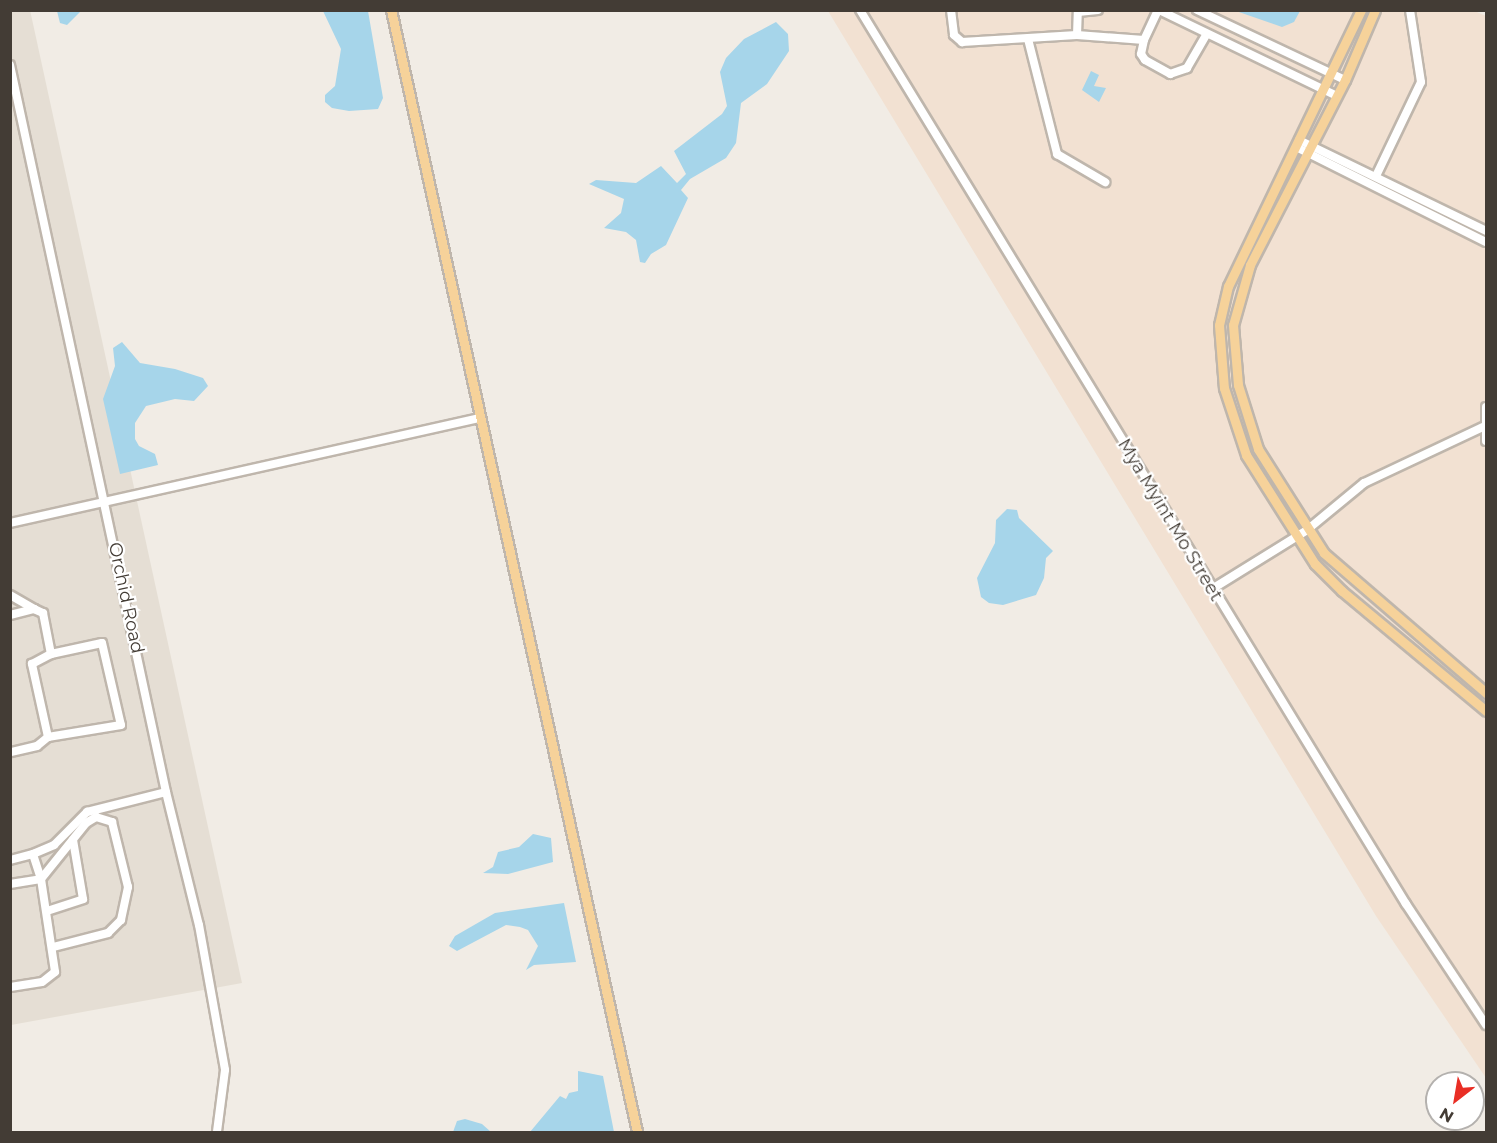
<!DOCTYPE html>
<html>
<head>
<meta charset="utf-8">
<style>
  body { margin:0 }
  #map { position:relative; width:1497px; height:1143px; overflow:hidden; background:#f1ece5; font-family:Montserrat,sans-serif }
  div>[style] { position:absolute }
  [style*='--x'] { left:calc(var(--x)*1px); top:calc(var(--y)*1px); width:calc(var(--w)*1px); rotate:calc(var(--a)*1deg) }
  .residential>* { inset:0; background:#e5ded4 }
  .commercial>* { inset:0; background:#f2e1d2 }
  .water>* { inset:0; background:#a6d5ea }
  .roads { filter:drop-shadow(2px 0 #bfb6ac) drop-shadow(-2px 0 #bfb6ac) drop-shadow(0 2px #bfb6ac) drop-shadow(0 -2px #bfb6ac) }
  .minor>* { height:8px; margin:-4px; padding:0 4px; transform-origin:4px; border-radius:4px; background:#fff }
  .major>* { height:9px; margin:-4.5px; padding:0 4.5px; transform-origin:4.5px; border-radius:4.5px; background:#f6d29a }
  span { translate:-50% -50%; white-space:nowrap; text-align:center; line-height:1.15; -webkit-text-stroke:4.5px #fff; paint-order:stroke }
  .street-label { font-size:18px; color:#433c35 }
  .frame { position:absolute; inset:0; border:12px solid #433c35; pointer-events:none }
  .north { position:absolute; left:1425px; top:1071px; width:60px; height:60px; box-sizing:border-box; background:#fff; border:2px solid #b4b1ae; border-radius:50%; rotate:211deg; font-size:16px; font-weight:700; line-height:24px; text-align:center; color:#433c35 }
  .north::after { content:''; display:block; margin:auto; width:21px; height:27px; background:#e92e25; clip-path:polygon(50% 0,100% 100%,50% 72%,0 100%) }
</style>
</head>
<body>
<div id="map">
  <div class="residential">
    <div style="clip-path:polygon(30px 10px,242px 983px,11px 1025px,10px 11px)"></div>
  </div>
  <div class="commercial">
    <div style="clip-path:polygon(1472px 10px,1486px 16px,1486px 1078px,1376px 916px,828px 11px)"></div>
  </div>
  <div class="water">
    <div style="clip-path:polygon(57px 11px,57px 10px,81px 11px,67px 25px,60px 23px)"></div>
    <div style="clip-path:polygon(323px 11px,368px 11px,383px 98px,378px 109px,349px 111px,332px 108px,325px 102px,325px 95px,335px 86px,341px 49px)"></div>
    <div style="clip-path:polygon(1236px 11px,1300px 11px,1294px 22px,1282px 27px)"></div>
    <div style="clip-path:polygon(776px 22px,788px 34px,789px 51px,767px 84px,741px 103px,736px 143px,726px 158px,690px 179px,681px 190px,688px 198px,666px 245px,651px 254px,645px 263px,640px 262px,636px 240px,626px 232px,604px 228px,621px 213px,624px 199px,589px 184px,596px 180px,636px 183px,661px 166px,677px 183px,686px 174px,674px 151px,722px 114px,727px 106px,720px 72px,726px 58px,744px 39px)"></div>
    <div style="clip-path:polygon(1091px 71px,1099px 75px,1094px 86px,1106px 88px,1099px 102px,1082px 90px)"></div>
    <div style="clip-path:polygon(122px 342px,140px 363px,175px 369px,203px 378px,208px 386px,194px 401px,175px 399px,146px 406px,135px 423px,135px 439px,139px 446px,155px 454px,158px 465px,120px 474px,103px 399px,115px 366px,113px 348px)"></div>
    <div style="clip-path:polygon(1007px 509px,1017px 510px,1019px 518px,1053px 551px,1046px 558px,1044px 578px,1036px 595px,1003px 605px,989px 603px,981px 597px,977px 578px,995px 543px,996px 520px)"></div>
    <div style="clip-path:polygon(533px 834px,551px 838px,553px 862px,508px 874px,483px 873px,493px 867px,498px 852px,519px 847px)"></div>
    <div style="clip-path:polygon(564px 903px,576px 962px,534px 965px,526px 970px,538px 946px,528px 930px,520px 927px,506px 925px,457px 951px,449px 946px,455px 936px,495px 913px)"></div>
    <div style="clip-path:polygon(578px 1071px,603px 1076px,614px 1132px,530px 1132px,560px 1096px,566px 1099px,569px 1093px,578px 1091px)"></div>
    <div style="clip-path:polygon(465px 1119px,482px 1124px,491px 1132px,453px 1132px,457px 1121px)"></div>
  </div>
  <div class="roads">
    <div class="minor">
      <div style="--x:860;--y:10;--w:1048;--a:58.59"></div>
      <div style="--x:1406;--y:904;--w:145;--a:56.5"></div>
      <div style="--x:951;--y:10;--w:25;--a:83"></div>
      <div style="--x:954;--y:35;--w:11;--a:41"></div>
      <div style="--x:962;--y:42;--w:115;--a:-3.5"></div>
      <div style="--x:1077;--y:35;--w:67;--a:4.3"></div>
      <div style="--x:1158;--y:10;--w:33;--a:115"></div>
      <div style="--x:1144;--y:40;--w:14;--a:102"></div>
      <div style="--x:1141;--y:54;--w:7;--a:56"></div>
      <div style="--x:1145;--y:60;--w:29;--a:29"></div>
      <div style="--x:1170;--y:74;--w:18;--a:-19"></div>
      <div style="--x:1187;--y:68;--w:39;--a:-60"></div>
      <div style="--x:1159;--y:10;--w:198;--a:25.8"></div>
      <div style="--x:1197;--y:10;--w:164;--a:25.3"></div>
      <div style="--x:1078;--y:12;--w:20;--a:-6"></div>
      <div style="--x:1077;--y:35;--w:25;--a:-88"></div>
      <div style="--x:1028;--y:39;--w:119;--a:75.8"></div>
      <div style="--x:1057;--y:154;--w:56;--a:30.3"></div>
      <div style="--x:10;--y:65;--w:744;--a:77.89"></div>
      <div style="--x:166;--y:792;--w:137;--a:76.1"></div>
      <div style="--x:199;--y:925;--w:147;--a:79.8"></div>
      <div style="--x:225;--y:1070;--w:63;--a:97.4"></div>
      <div style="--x:1299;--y:140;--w:208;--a:25.9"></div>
      <div style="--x:1296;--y:147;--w:212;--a:26.6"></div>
      <div style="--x:1376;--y:176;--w:104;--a:-64.4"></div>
      <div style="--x:1421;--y:82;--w:73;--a:-98.7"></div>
      <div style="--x:1486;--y:407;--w:34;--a:90"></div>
      <div style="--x:10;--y:523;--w:481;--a:-12.6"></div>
      <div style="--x:1212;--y:589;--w:112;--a:-31.8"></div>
      <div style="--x:1307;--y:530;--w:74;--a:-39.5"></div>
      <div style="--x:1364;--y:483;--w:134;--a:-25.2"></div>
      <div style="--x:10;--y:595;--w:28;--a:30"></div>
      <div style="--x:10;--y:615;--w:25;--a:-14"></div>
      <div style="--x:34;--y:609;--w:10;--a:24"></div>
      <div style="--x:43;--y:613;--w:42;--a:79"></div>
      <div style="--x:51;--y:654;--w:52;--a:-12.2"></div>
      <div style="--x:102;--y:643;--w:84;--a:77"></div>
      <div style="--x:121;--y:725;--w:74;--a:170.7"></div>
      <div style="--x:48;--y:737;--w:14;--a:141"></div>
      <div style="--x:37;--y:746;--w:28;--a:167"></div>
      <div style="--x:48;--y:737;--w:75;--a:-102.4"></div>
      <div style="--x:32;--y:664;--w:21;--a:-28"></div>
      <div style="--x:10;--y:860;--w:24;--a:-15"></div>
      <div style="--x:41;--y:879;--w:72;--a:-51.2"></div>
      <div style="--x:86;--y:823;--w:12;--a:-31"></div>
      <div style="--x:96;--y:817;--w:17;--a:17"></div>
      <div style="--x:112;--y:822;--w:67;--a:76.2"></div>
      <div style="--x:128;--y:887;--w:34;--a:102"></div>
      <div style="--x:121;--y:920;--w:18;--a:135"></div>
      <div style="--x:108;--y:933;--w:57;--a:165.7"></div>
      <div style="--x:41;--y:879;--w:26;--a:-108"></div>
      <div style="--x:33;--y:854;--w:23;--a:-23"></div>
      <div style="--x:54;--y:845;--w:47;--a:-45"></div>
      <div style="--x:87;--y:812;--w:81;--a:-14.2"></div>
      <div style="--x:10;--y:884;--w:31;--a:-9"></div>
      <div style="--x:41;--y:879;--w:94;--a:81.4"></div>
      <div style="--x:55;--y:972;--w:16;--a:142"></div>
      <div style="--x:42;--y:982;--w:32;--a:171"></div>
      <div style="--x:47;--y:911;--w:38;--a:-18"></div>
      <div style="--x:83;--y:899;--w:60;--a:-99.6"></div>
    </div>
    <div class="major">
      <div style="--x:391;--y:10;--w:1149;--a:77.63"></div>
      <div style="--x:1361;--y:10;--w:306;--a:115.7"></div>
      <div style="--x:1228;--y:286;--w:40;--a:103"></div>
      <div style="--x:1219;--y:325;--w:63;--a:85.5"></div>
      <div style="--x:1224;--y:388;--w:71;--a:71.8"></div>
      <div style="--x:1246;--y:455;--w:129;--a:57.7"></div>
      <div style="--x:1315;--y:564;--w:38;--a:45"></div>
      <div style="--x:1342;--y:591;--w:187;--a:39.8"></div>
      <div style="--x:1375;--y:10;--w:76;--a:113.2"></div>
      <div style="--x:1345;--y:80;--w:208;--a:117.2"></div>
      <div style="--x:1250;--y:265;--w:62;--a:105.8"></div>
      <div style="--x:1233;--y:325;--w:60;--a:85.2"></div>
      <div style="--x:1238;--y:385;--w:67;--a:72.6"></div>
      <div style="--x:1258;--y:449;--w:123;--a:57.6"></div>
      <div style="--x:1324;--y:553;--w:214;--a:40.8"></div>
    </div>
  </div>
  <div class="street-label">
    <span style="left:1170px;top:520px;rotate:59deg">Mya Myint Mo Street</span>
    <span style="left:126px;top:598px;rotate:78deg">Orchid Road</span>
  </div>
  <div class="frame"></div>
  <div class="north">N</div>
</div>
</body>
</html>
